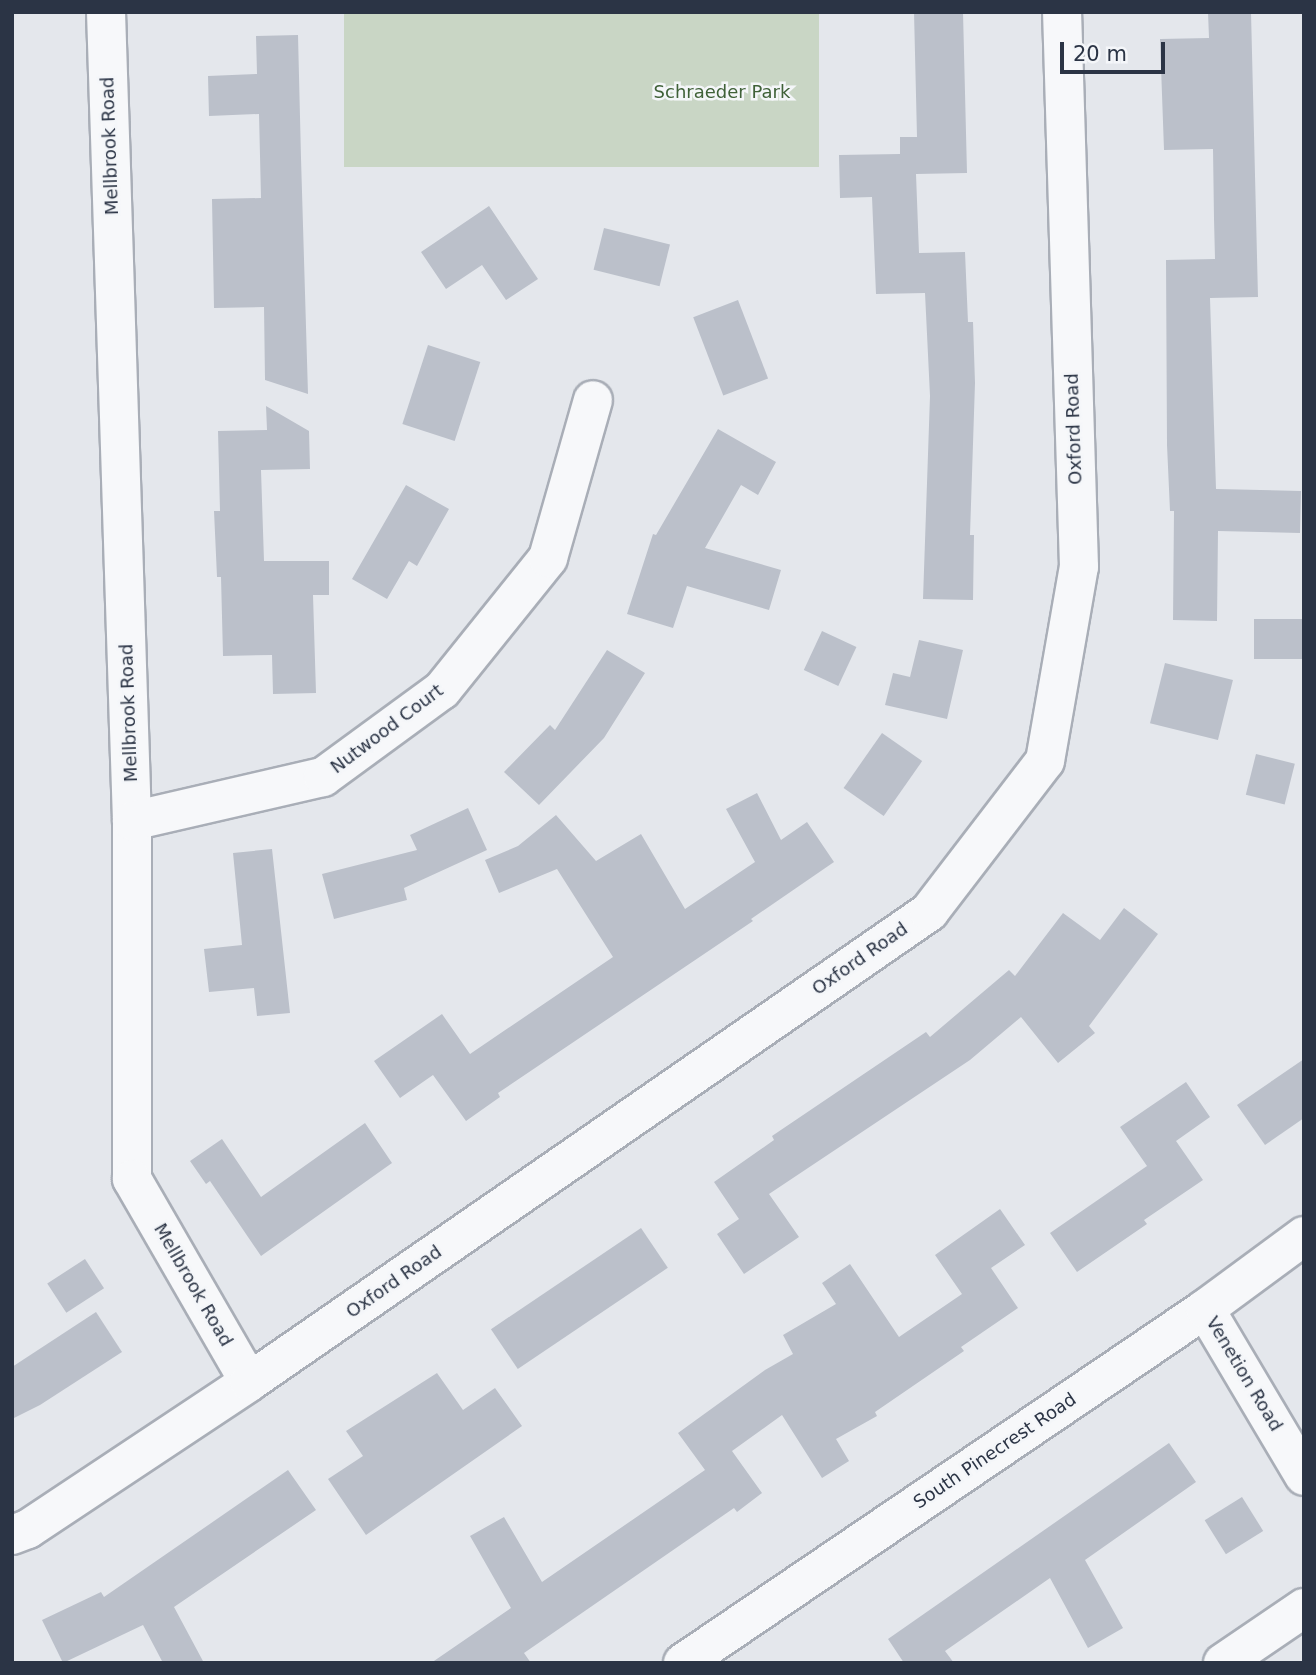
<!DOCTYPE html>
<html>
<head>
<meta charset="utf-8">
<style>
  body { margin:0 }
  #map { position:relative; width:1316px; height:1675px; overflow:hidden; background:#e4e7ec; font-family:"DejaVu Sans",sans-serif }
  div>[style] { position:absolute }
  [style*='--x'] { left:calc(var(--x)*1px); top:calc(var(--y)*1px); width:calc(var(--w)*1px); rotate:calc(var(--a)*1deg) }
  .green>* { inset:0; background:#c9d6c5; transform-origin:0 0 }
  .building>* { inset:0; background:#bbc0ca; transform-origin:0 0 }
  .roads { filter:drop-shadow(2px 0 #a9aeb7) drop-shadow(-2px 0 #a9aeb7) drop-shadow(0 2px #a9aeb7) drop-shadow(0 -2px #a9aeb7) }
  .minor>* { height:38px; margin:-19px; padding:0 19px; transform-origin:19px; border-radius:19px; background:#f7f8fa }
  span { translate:-50% -50%; white-space:nowrap; text-align:center; line-height:1.15; -webkit-text-stroke:5px #f4f6f9; paint-order:stroke }
  .park-label { font-size:18px; color:#3f6138 }
  .street-label { font-size:18px; color:#2b3445 }
  .frame { position:absolute; inset:0; border:14px solid #2b3445; pointer-events:none }
  .scale { position:absolute; left:1060px; top:42px; width:105px; height:32px; box-sizing:border-box; border:4px solid #2b3445; border-top:0; padding-left:9px; font-size:21px; line-height:24px; white-space:nowrap; color:#2b3445; -webkit-text-stroke:5px #f4f6f9; paint-order:stroke }
</style>
</head>
<body>
<div id="map">
  <div class="green">
    <div style="left:344px;top:12px;width:475px;height:155px"></div>
  </div>
  <div class="building">
    <div style="clip-path:polygon(914px 12px,963px 12px,967px 173px,916px 174px,919px 253px,965px 252px,968px 322px,973px 322px,975px 383px,970px 535px,974px 535px,973px 600px,923px 599px,930px 396px,925px 293px,876px 294px,872px 197px,840px 198px,839px 155px,900px 154px,900px 137px,917px 137px)"></div>
    <div style="clip-path:polygon(1208px 12px,1251px 12px,1258px 297px,1210px 298px,1216px 489px,1301px 491px,1300px 533px,1218px 531px,1217px 621px,1173px 620px,1174px 511px,1170px 511px,1167px 445px,1166px 260px,1215px 259px,1214px 219px,1213px 149px,1164px 150px,1160px 39px,1209px 38px)"></div>
    <div style="clip-path:polygon(298px 35px,301px 158px,308px 394px,265px 380px,264px 307px,214px 308px,212px 199px,261px 198px,259px 114px,209px 116px,208px 76px,257px 74px,256px 36px)"></div>
    <div style="clip-path:polygon(489px 206px,538px 279px,506px 300px,482px 265px,446px 289px,421px 252px)"></div>
    <div style="left:604px;top:228px;width:68px;height:43px;rotate:14deg"></div>
    <div style="left:738px;top:300px;width:84px;height:48px;rotate:69deg"></div>
    <div style="left:428px;top:345px;width:55px;height:83px;rotate:18deg"></div>
    <div style="clip-path:polygon(266px 406px,309px 431px,310px 469px,261px 470px,264px 561px,329px 561px,329px 595px,313px 595px,316px 693px,273px 694px,272px 655px,223px 656px,221px 577px,217px 577px,214px 511px,220px 511px,218px 431px,267px 430px)"></div>
    <div style="clip-path:polygon(718px 429px,776px 462px,758px 495px,741px 485px,705px 548px,781px 570px,769px 610px,687px 586px,673px 628px,627px 614px,653px 534px,656px 535px)"></div>
    <div style="clip-path:polygon(406px 485px,449px 509px,417px 566px,409px 561px,387px 599px,352px 579px)"></div>
    <div style="left:1254px;top:619px;width:50px;height:40px"></div>
    <div style="left:822px;top:631px;width:38px;height:43px;rotate:25deg"></div>
    <div style="clip-path:polygon(919px 640px,963px 650px,947px 719px,885px 705px,893px 673px,910px 677px)"></div>
    <div style="clip-path:polygon(607px 650px,645px 673px,604px 738px,539px 805px,504px 772px,550px 725px,555px 730px)"></div>
    <div style="left:1165px;top:663px;width:70px;height:62px;rotate:14deg"></div>
    <div style="left:882px;top:733px;width:49px;height:67px;rotate:35deg"></div>
    <div style="left:1256px;top:754px;width:40px;height:42px;rotate:14deg"></div>
    <div style="clip-path:polygon(757px 793px,781px 840px,807px 822px,834px 862px,751px 919px,753px 921px,498px 1093px,500px 1097px,466px 1121px,433px 1075px,400px 1098px,374px 1061px,442px 1014px,470px 1054px,613px 957px,557px 869px,499px 893px,485px 860px,518px 846px,556px 815px,596px 861px,641px 834px,685px 909px,755px 862px,726px 809px)"></div>
    <div style="clip-path:polygon(468px 808px,487px 850px,404px 888px,407px 900px,334px 919px,322px 874px,417px 850px,410px 835px)"></div>
    <div style="clip-path:polygon(272px 849px,290px 1013px,257px 1016px,254px 988px,209px 992px,204px 949px,242px 945px,233px 853px)"></div>
    <div style="clip-path:polygon(1124px 908px,1158px 934px,1089px 1026px,1095px 1033px,1058px 1063px,1021px 1017px,970px 1060px,769px 1194px,799px 1237px,744px 1274px,717px 1234px,739px 1219px,714px 1182px,774px 1140px,772px 1136px,926px 1032px,930px 1037px,1009px 970px,1015px 976px,1063px 913px,1100px 940px)"></div>
    <div style="clip-path:polygon(1304px 1059px,1304px 1118px,1265px 1145px,1237px 1105px)"></div>
    <div style="clip-path:polygon(1186px 1082px,1210px 1117px,1176px 1141px,1203px 1180px,1144px 1220px,1147px 1224px,1077px 1272px,1050px 1233px,1147px 1166px,1120px 1127px)"></div>
    <div style="clip-path:polygon(365px 1123px,392px 1163px,261px 1256px,210px 1181px,206px 1184px,190px 1161px,222px 1139px,261px 1197px)"></div>
    <div style="clip-path:polygon(1000px 1209px,1025px 1245px,991px 1268px,1018px 1308px,961px 1347px,964px 1351px,875px 1412px,877px 1416px,836px 1439px,849px 1461px,822px 1478px,782px 1415px,732px 1451px,762px 1493px,737px 1512px,734px 1508px,524px 1653px,531px 1663px,431px 1663px,511px 1608px,470px 1536px,504px 1517px,542px 1582px,705px 1470px,678px 1433px,765px 1370px,793px 1354px,783px 1335px,836px 1304px,822px 1283px,850px 1264px,899px 1337px,962px 1294px,935px 1255px)"></div>
    <div style="left:641px;top:1228px;width:48px;height:181px;rotate:56deg"></div>
    <div style="left:85px;top:1259px;width:35px;height:45px;rotate:57deg"></div>
    <div style="clip-path:polygon(96px 1312px,122px 1352px,40px 1405px,12px 1419px,12px 1367px)"></div>
    <div style="clip-path:polygon(437px 1373px,463px 1410px,495px 1388px,522px 1426px,366px 1535px,328px 1479px,363px 1456px,346px 1431px)"></div>
    <div style="clip-path:polygon(1169px 1443px,1196px 1482px,1085px 1560px,1123px 1628px,1088px 1648px,1050px 1578px,945px 1651px,954px 1663px,904px 1663px,888px 1639px)"></div>
    <div style="clip-path:polygon(288px 1470px,316px 1510px,174px 1607px,204px 1663px,163px 1663px,143px 1625px,63px 1663px,42px 1620px,101px 1592px,104px 1597px)"></div>
    <div style="left:1242px;top:1497px;width:40px;height:44px;rotate:58deg"></div>
  </div>
  <div class="roads">
    <div class="minor">
      <div style="--x:106;--y:12;--w:809;--a:88.16"></div>
      <div style="--x:132;--y:821;--w:358;--a:90"></div>
      <div style="--x:132;--y:1179;--w:234;--a:60"></div>
      <div style="--x:132;--y:821;--w:196;--a:-13"></div>
      <div style="--x:323;--y:777;--w:147;--a:-36.2"></div>
      <div style="--x:442;--y:690;--w:169;--a:-51.2"></div>
      <div style="--x:548;--y:558;--w:164;--a:-74.1"></div>
      <div style="--x:1205;--y:1309;--w:194;--a:59.3"></div>
      <div style="--x:12;--y:1535;--w:17;--a:-21"></div>
      <div style="--x:28;--y:1529;--w:265;--a:-33.6"></div>
      <div style="--x:249;--y:1382;--w:827;--a:-34.65"></div>
      <div style="--x:929;--y:912;--w:190;--a:-52.5"></div>
      <div style="--x:1045;--y:761;--w:197;--a:-80.1"></div>
      <div style="--x:1079;--y:567;--w:555;--a:-91.75"></div>
      <div style="--x:683;--y:1663;--w:631;--a:-34.14"></div>
      <div style="--x:1205;--y:1309;--w:123;--a:-36.4"></div>
      <div style="--x:1223;--y:1663;--w:98;--a:-34.2"></div>
    </div>
  </div>
  <div class="park-label">
    <span style="left:722px;top:92px">Schraeder Park</span>
  </div>
  <div class="street-label">
    <span style="left:110px;top:146px;rotate:-92deg">Mellbrook Road</span>
    <span style="left:1074px;top:429px;rotate:-92deg">Oxford Road</span>
    <span style="left:129px;top:713px;rotate:-92deg">Mellbrook Road</span>
    <span style="left:387px;top:729px;rotate:-37deg">Nutwood Court</span>
    <span style="left:860px;top:959px;rotate:-35deg">Oxford Road</span>
    <span style="left:394px;top:1282px;rotate:-35deg">Oxford Road</span>
    <span style="left:193px;top:1285px;rotate:60deg">Mellbrook Road</span>
    <span style="left:1244px;top:1374px;rotate:59deg">Venetion Road</span>
    <span style="left:995px;top:1451px;rotate:-34deg">South Pinecrest Road</span>
  </div>
  <div class="frame"></div>
  <div class="scale">20 m</div>
</div>
</body>
</html>
